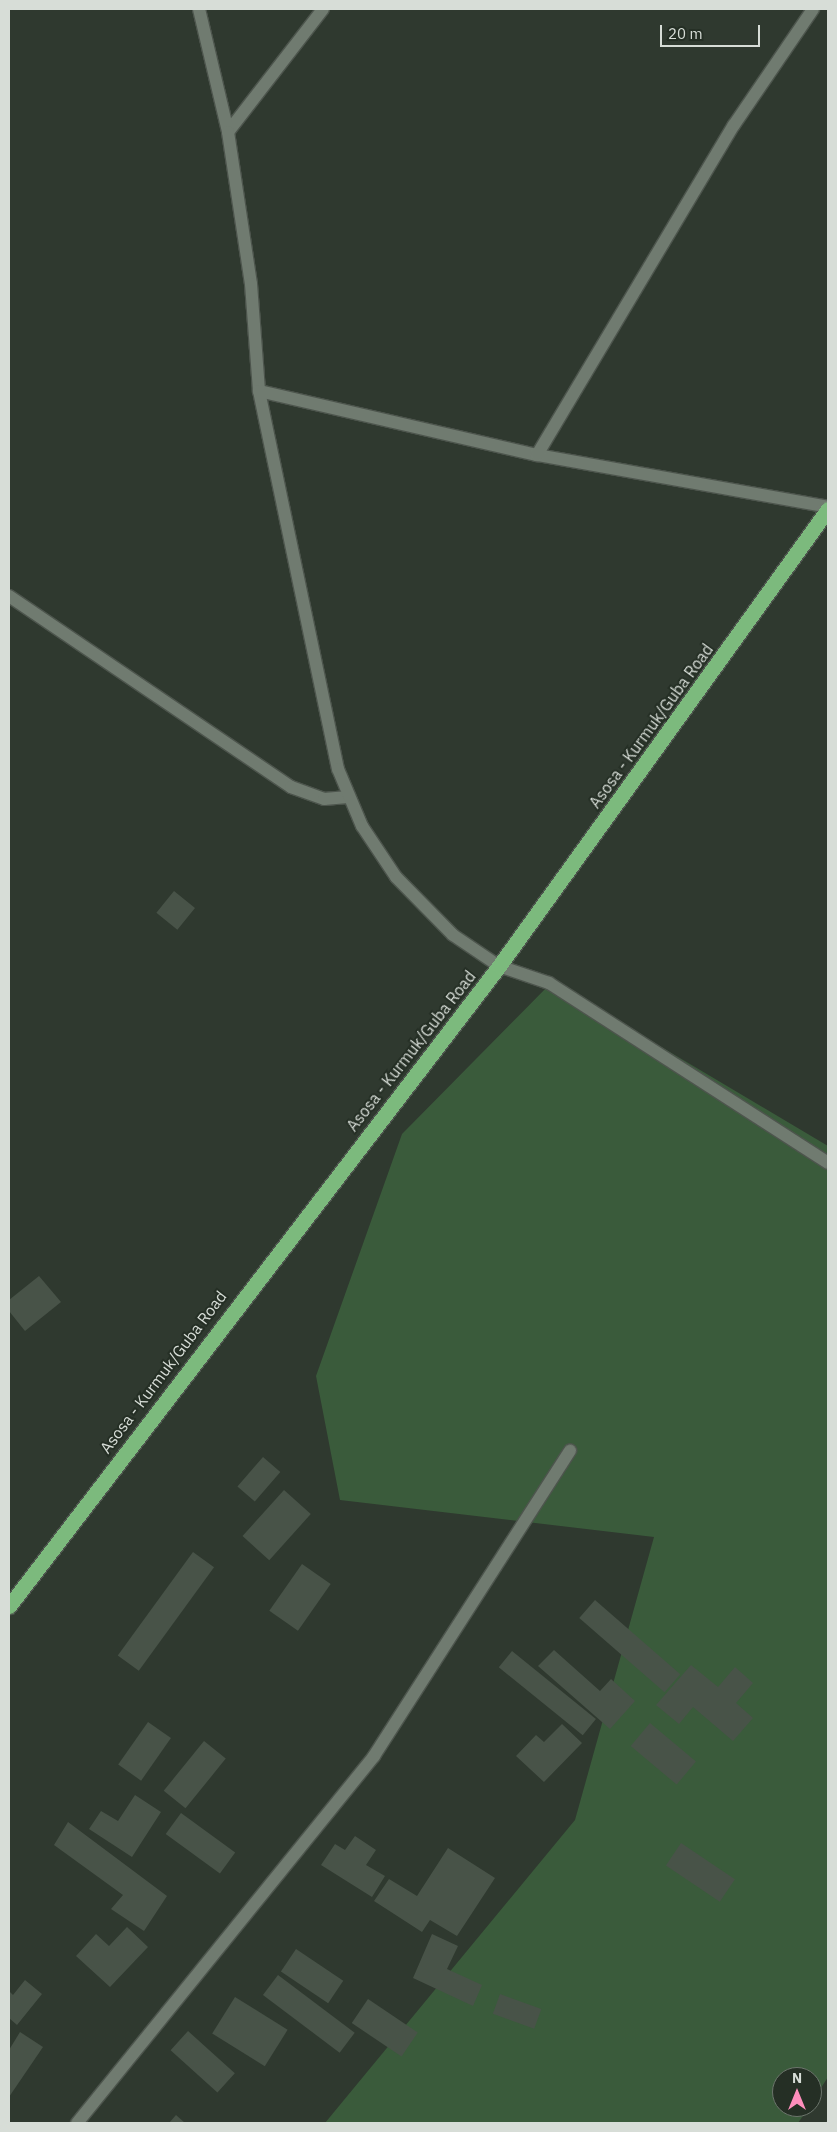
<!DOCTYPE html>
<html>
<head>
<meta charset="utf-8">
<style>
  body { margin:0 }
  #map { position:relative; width:837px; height:2132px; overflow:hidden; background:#2f392f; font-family:"IBM Plex Sans",sans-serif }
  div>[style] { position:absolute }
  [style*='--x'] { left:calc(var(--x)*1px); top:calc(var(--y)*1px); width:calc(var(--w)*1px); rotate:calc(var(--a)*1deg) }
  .green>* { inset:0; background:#3a5b3b }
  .building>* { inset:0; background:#485348; transform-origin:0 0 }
  .path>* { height:3px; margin-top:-1.5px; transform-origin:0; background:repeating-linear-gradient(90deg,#899189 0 2.5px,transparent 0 6.5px) }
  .roads { filter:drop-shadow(1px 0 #4d554d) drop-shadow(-1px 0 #4d554d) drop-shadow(0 1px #4d554d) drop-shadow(0 -1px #4d554d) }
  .street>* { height:12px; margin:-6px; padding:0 6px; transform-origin:6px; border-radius:6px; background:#707b70 }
  .secondary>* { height:12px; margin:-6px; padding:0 6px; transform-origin:6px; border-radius:6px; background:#707b70 }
  .highway>* { height:15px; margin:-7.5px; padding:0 7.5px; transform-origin:7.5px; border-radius:7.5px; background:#7cba7d }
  span { translate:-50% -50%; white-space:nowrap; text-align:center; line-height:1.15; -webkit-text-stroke:4px #252f25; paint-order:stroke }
  .street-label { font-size:16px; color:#d7ddd7 }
  .frame { position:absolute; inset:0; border:10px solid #d7ddd7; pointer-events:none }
  .north { position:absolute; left:772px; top:2067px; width:50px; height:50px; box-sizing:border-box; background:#252f25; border:1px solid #6c756c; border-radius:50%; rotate:0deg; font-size:14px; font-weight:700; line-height:20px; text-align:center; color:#d7ddd7 }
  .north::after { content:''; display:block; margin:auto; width:18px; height:22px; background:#fe8ebc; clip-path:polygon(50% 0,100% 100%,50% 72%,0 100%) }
  .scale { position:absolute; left:660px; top:25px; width:100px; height:22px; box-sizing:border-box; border:2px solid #d7ddd7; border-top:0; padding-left:6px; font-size:15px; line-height:18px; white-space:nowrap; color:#d7ddd7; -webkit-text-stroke:4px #252f25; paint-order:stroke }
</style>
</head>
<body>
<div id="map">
  <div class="green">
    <div style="clip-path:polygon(552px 982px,828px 1146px,828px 2077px,812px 2102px,812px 2077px,782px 2077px,782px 2107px,809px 2107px,798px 2123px,325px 2123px,575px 1820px,654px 1537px,340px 1500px,316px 1376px,402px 1134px)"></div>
  </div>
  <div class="building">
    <div style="left:174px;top:891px;width:27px;height:28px;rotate:39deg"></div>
    <div style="clip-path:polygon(39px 1276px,61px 1302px,25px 1331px,9px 1311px,9px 1300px)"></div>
    <div style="left:263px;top:1457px;width:23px;height:39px;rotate:41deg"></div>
    <div style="left:284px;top:1490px;width:36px;height:62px;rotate:42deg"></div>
    <div style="left:193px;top:1552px;width:26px;height:128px;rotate:36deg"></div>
    <div style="left:302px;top:1564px;width:35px;height:57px;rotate:35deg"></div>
    <div style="left:595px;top:1600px;width:113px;height:24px;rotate:41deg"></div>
    <div style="clip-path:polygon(554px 1650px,600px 1691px,611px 1679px,635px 1701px,610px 1729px,538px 1666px)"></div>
    <div style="left:512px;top:1651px;width:108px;height:21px;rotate:39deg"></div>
    <div style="clip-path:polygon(691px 1665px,718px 1687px,735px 1667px,753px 1683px,736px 1703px,753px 1718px,733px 1741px,693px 1707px,679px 1724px,656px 1705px)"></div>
    <div style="left:148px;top:1722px;width:28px;height:52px;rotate:35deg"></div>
    <div style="left:650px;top:1723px;width:60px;height:30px;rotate:40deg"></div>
    <div style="clip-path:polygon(562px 1724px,582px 1743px,544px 1782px,516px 1756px,536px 1735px,544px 1742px)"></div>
    <div style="left:204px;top:1741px;width:28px;height:64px;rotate:39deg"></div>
    <div style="clip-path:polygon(135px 1795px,161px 1812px,132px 1857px,89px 1829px,101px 1811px,118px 1821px)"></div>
    <div style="left:181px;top:1813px;width:67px;height:26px;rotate:36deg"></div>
    <div style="clip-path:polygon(68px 1822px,167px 1896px,144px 1931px,111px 1909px,123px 1895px,54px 1845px)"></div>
    <div style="clip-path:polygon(355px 1836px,376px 1850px,366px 1865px,385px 1876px,372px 1897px,321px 1865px,335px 1844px,345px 1850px)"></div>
    <div style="left:681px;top:1843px;width:65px;height:27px;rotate:34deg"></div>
    <div style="clip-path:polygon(448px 1848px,495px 1878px,457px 1936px,430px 1920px,422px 1932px,374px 1901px,389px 1879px,417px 1896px)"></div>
    <div style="clip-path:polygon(127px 1927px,148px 1947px,110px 1987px,76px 1956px,96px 1934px,109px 1946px)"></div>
    <div style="clip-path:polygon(432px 1934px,458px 1946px,447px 1969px,482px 1985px,473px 2006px,413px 1978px)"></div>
    <div style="left:296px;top:1949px;width:57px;height:27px;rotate:34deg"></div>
    <div style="left:278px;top:1975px;width:96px;height:25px;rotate:37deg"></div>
    <div style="clip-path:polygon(25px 1980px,42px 1994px,17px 2025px,9px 2018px,9px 1991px,13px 1995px)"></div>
    <div style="left:500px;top:1994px;width:44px;height:21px;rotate:20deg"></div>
    <div style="left:235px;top:1997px;width:62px;height:43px;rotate:32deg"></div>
    <div style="left:368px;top:1999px;width:60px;height:29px;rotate:34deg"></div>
    <div style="left:188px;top:2031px;width:63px;height:26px;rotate:42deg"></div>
    <div style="clip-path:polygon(20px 2032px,43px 2047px,9px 2097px,9px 2050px)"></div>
    <div style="clip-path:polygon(176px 2115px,185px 2123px,169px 2123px)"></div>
  </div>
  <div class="path">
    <div style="--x:827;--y:2123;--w:1;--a:-45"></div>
  </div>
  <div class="roads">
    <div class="street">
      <div style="--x:228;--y:132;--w:155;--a:-52.3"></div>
      <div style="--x:259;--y:391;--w:285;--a:13"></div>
      <div style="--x:537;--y:455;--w:296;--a:10.1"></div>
      <div style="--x:537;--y:455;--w:384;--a:-59.2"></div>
      <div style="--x:734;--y:125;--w:140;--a:-55.7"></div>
      <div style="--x:9;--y:596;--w:341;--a:34.1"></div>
      <div style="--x:291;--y:787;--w:35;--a:20"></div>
      <div style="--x:324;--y:799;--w:24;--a:-5"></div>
      <div style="--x:499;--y:966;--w:53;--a:18.8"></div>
      <div style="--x:549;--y:983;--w:332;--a:32.8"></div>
      <div style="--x:77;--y:2123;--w:472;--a:-51"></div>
      <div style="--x:374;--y:1756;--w:363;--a:-57.3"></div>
    </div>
    <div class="secondary">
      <div style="--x:199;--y:9;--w:126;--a:76.7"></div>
      <div style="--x:228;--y:132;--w:154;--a:81.4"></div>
      <div style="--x:251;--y:284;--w:107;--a:85.7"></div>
      <div style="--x:259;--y:391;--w:386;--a:78.2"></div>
      <div style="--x:338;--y:769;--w:62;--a:67.2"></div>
      <div style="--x:362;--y:826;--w:61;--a:56.3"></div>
      <div style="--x:396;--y:877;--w:81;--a:45.5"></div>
      <div style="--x:453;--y:935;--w:55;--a:34"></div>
    </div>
    <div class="highway">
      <div style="--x:9;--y:1606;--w:806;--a:-52.56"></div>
      <div style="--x:499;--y:966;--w:563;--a:-54.25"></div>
    </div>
  </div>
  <div class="street-label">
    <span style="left:651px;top:726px;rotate:-54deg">Asosa - Kurmuk/Guba Road</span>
    <span style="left:411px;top:1051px;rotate:-52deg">Asosa - Kurmuk/Guba Road</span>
    <span style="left:163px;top:1372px;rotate:-53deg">Asosa - Kurmuk/Guba Road</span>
  </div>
  <div class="frame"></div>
  <div class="north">N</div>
  <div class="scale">20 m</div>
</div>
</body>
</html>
